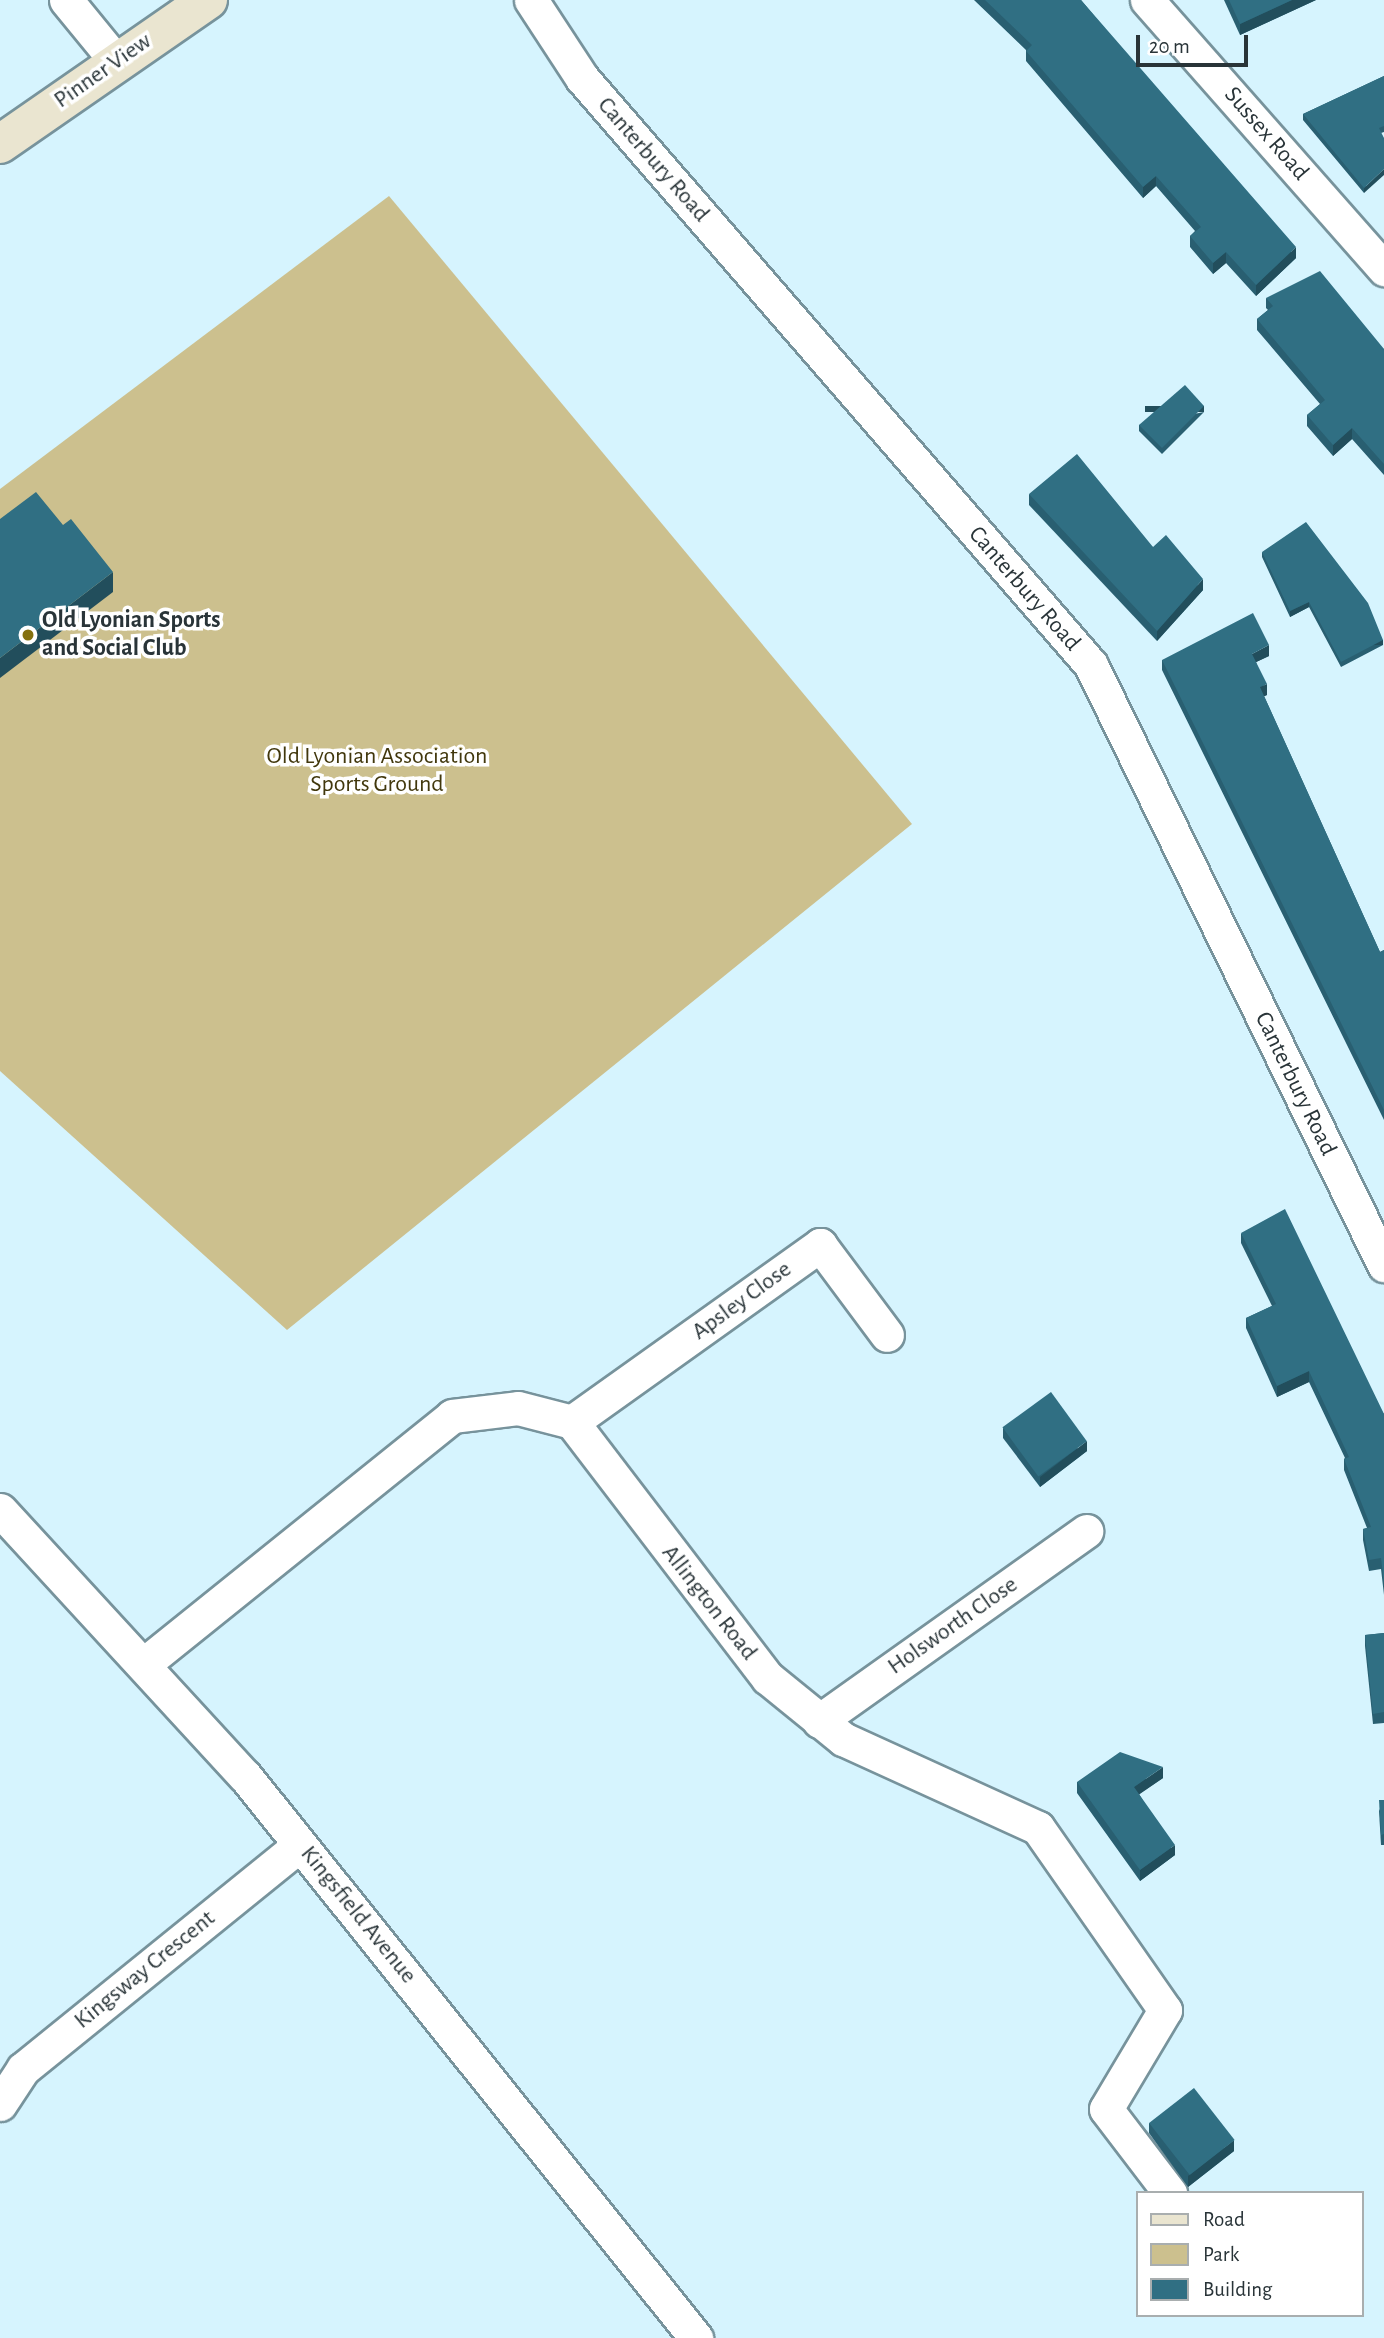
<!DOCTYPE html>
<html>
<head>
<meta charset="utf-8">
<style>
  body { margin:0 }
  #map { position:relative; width:1384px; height:2338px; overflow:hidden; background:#d6f4fe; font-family:"Alegreya Sans",sans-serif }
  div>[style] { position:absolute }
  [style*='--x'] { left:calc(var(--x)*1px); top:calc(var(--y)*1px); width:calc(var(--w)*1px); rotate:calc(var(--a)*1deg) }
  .green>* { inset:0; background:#ccc08e }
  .roads { filter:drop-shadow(2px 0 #77939c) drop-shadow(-2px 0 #77939c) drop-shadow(0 2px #77939c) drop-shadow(0 -2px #77939c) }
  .street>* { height:33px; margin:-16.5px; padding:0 16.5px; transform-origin:16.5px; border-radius:16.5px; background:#fff }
  .secondary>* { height:38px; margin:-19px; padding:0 19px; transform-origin:19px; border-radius:19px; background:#eae5d0 }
  .wall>* { inset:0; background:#295f71 }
  .shaded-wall>* { inset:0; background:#224e5c; transform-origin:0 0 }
  .building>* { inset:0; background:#306f83; transform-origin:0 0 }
  .dots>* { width:19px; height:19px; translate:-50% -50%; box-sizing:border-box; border:4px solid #fff; border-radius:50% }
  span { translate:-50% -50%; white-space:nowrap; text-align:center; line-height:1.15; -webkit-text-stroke:7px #fff; paint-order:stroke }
  .street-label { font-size:24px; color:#293438 }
  .poi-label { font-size:24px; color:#293438; font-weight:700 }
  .left { translate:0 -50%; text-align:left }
  .park-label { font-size:24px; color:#41370c }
  .legend { position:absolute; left:1136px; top:2191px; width:228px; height:126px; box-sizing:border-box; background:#fff; border:2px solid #a9aeaf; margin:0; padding:9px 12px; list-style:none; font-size:21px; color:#293438 }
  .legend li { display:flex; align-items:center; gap:14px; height:35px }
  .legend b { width:35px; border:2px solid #a9aeaf }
  .scale { position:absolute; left:1136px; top:35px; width:112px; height:32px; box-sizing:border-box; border:4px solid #293438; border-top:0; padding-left:9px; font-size:21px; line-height:24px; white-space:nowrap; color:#293438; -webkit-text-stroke:5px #fff; paint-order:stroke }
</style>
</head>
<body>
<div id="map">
  <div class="green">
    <div style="clip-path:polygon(389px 196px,912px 824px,287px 1330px,0 1071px,0 489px)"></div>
  </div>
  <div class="roads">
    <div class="street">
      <div style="--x:66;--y:0;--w:79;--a:50.7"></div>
      <div style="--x:531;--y:0;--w:93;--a:56.8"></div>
      <div style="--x:582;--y:78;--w:777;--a:49.07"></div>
      <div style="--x:1091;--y:665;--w:668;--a:63.97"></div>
      <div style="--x:1147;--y:0;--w:359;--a:48.6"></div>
      <div style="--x:572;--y:1422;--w:305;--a:-35.5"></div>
      <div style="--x:820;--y:1245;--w:112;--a:53.3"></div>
      <div style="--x:0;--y:1510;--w:362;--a:47.4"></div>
      <div style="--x:245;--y:1776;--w:721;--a:51.25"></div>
      <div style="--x:144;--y:1664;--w:395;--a:-38.8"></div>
      <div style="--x:452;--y:1416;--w:66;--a:-6.9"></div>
      <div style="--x:518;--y:1408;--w:56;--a:14.5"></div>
      <div style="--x:572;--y:1422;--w:322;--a:52.6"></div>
      <div style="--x:768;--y:1678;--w:97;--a:39.1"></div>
      <div style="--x:843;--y:1739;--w:214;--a:24.5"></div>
      <div style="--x:1038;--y:1828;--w:222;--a:55.1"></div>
      <div style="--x:1165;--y:2010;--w:115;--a:120.8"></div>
      <div style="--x:1106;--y:2109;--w:106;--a:52.7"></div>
      <div style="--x:819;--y:1721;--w:328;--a:-35.4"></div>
      <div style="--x:0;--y:2104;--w:42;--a:-56.7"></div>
      <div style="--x:23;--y:2069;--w:356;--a:-39"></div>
    </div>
    <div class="secondary">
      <div style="--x:0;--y:144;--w:253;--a:-34.7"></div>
    </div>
  </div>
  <div class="wall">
    <div style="clip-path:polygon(974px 0,1081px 0,1296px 258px,1256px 296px,1226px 263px,1213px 274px,1190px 247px,1190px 236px,1195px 231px,1156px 186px,1143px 198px,1026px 61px,1026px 50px)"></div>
    <div style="clip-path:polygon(1224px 0,1316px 0,1240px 35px)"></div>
    <div style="clip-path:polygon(1384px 76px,1384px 132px,1381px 133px,1364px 193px,1303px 120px,1303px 114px)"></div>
    <div style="clip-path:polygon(1266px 298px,1384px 349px,1384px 475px,1352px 439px,1333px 456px,1307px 426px,1307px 415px,1320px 404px,1257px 330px,1257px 319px,1268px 310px,1266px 308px)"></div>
    <div style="clip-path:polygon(1204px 412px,1162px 454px,1139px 431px,1139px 425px)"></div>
    <div style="clip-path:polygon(1029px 494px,1153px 547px,1203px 590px,1157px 641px,1029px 505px)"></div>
    <div style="clip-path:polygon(1262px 552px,1383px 645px,1341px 667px,1309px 607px,1290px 617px,1262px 557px)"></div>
    <div style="clip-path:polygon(1269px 656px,1256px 662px,1267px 695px,1264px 696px,1380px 952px,1384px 950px,1384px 1120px,1162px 670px,1162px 660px)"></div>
    <div style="clip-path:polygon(1241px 1233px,1384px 1414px,1384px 1595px,1381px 1569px,1369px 1571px,1363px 1540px,1363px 1529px,1367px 1528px,1344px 1470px,1344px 1459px,1345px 1458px,1309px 1382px,1277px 1397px,1246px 1328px,1246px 1318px,1272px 1306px,1241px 1243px)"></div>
    <div style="clip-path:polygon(1003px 1428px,1087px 1451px,1040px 1487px,1003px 1438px)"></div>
    <div style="clip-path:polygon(1384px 1633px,1384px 1723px,1373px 1724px,1365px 1646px,1365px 1635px)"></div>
    <div style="clip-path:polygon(1163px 1778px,1139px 1794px,1175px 1855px,1140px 1881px,1077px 1793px,1077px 1782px)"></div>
    <div style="clip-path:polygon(1384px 1800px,1384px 1845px,1381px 1845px,1379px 1811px)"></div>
    <div style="clip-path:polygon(1149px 2123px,1234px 2151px,1188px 2187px,1149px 2133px)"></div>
  </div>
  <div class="shaded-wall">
    <div style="clip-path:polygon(1292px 0,1316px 0,1240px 35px,1240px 24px)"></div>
    <div style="clip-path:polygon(1384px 169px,1384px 175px,1364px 193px,1364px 188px)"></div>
    <div style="clip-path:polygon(1156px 176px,1156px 186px,1143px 198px,1143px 187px)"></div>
    <div style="clip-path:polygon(1296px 247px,1296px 258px,1256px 296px,1256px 285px)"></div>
    <div style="clip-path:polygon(1226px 252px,1226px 263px,1213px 274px,1213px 263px)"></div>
    <div style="left:1204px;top:406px;width:6px;height:59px;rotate:90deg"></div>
    <div style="clip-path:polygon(1352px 428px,1352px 439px,1333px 456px,1333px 445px)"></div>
    <div style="clip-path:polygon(113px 572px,113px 592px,0 678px,0 658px)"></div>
    <div style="clip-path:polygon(1203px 579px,1203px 590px,1157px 641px,1157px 631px)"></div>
    <div style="clip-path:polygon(1309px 602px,1309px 607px,1290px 617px,1290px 611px)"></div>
    <div style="left:1383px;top:640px;width:5px;height:47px;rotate:90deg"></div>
    <div style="clip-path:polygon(1269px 645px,1269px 656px,1252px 664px,1252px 654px)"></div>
    <div style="clip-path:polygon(1267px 684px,1267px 695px,1260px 698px,1260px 687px)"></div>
    <div style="clip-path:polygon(1309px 1371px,1309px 1382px,1277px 1397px,1277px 1386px)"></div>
    <div style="clip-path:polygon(1087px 1441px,1087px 1451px,1040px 1487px,1040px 1477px)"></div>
    <div style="clip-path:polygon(1163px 1767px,1163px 1778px,1134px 1798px,1134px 1787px)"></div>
    <div style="clip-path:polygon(1175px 1845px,1175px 1855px,1140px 1881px,1140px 1870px)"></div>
    <div style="clip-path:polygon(1234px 2140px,1234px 2151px,1188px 2187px,1188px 2176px)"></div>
  </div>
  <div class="building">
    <div style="clip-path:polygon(985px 0,1081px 0,1296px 247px,1256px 285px,1226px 252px,1213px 263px,1190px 236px,1201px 227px,1156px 176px,1143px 187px,1026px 51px,1032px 45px)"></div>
    <div style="clip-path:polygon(1229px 0,1292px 0,1240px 24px)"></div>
    <div style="clip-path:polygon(1384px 76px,1384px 126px,1379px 128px,1384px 138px,1384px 169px,1364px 188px,1303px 114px)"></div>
    <div style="clip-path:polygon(1320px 271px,1384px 349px,1384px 464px,1352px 428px,1333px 445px,1307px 415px,1325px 400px,1257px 319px,1273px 306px,1266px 298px)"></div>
    <div style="clip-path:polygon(1185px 385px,1204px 406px,1162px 448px,1139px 425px)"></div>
    <div style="clip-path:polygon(1077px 454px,1153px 547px,1166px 535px,1203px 579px,1157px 631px,1029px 494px)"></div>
    <div style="clip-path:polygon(36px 492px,63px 525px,71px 519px,113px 572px,0 658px,0 519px)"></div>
    <div style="clip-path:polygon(1306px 522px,1368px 603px,1383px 640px,1341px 662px,1309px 602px,1290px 611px,1262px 552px)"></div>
    <div style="clip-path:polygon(1253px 613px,1269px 645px,1252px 654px,1267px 684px,1260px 687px,1380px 952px,1384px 950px,1384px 1110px,1162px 660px)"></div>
    <div style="clip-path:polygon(1285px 1209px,1384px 1414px,1384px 1584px,1381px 1558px,1369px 1560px,1363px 1529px,1371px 1527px,1344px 1459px,1349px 1457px,1309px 1371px,1277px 1386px,1246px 1318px,1276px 1304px,1241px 1233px)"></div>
    <div style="left:1051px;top:1392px;width:61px;height:60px;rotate:54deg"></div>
    <div style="clip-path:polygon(1384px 1633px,1384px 1712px,1373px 1714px,1365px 1635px)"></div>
    <div style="clip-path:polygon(1120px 1752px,1163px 1767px,1134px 1787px,1175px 1845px,1140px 1870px,1077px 1782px)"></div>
    <div style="clip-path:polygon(1379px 1800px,1384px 1800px,1384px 1834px,1381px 1835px)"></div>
    <div style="left:1194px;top:2088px;width:66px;height:57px;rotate:52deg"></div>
  </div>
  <div class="dots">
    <div style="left:28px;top:635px;background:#84700f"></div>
  </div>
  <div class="street-label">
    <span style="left:103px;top:71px;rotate:-35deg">Pinner View</span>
    <span style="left:1266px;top:134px;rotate:49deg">Sussex Road</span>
    <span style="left:653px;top:160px;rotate:49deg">Canterbury Road</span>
    <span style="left:1024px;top:589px;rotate:49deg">Canterbury Road</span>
    <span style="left:1295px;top:1084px;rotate:64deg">Canterbury Road</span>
    <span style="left:742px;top:1301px;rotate:-36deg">Apsley Close</span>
    <span style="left:709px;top:1603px;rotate:52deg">Allington Road</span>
    <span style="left:953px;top:1626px;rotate:-35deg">Holsworth Close</span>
    <span style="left:358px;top:1915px;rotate:51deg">Kingsfield Avenue</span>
    <span style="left:145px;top:1970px;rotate:-39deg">Kingsway Crescent</span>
  </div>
  <div class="poi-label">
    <span class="left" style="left:42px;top:635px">Old Lyonian Sports<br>and Social Club</span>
  </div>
  <div class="park-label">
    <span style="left:377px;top:771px">Old Lyonian Association<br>Sports Ground</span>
  </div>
  <ul class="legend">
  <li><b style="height:9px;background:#eae5d0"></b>Road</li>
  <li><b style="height:19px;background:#ccc08e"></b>Park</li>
  <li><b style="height:19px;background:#306f83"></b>Building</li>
  </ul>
  <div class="scale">20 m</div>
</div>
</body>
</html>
